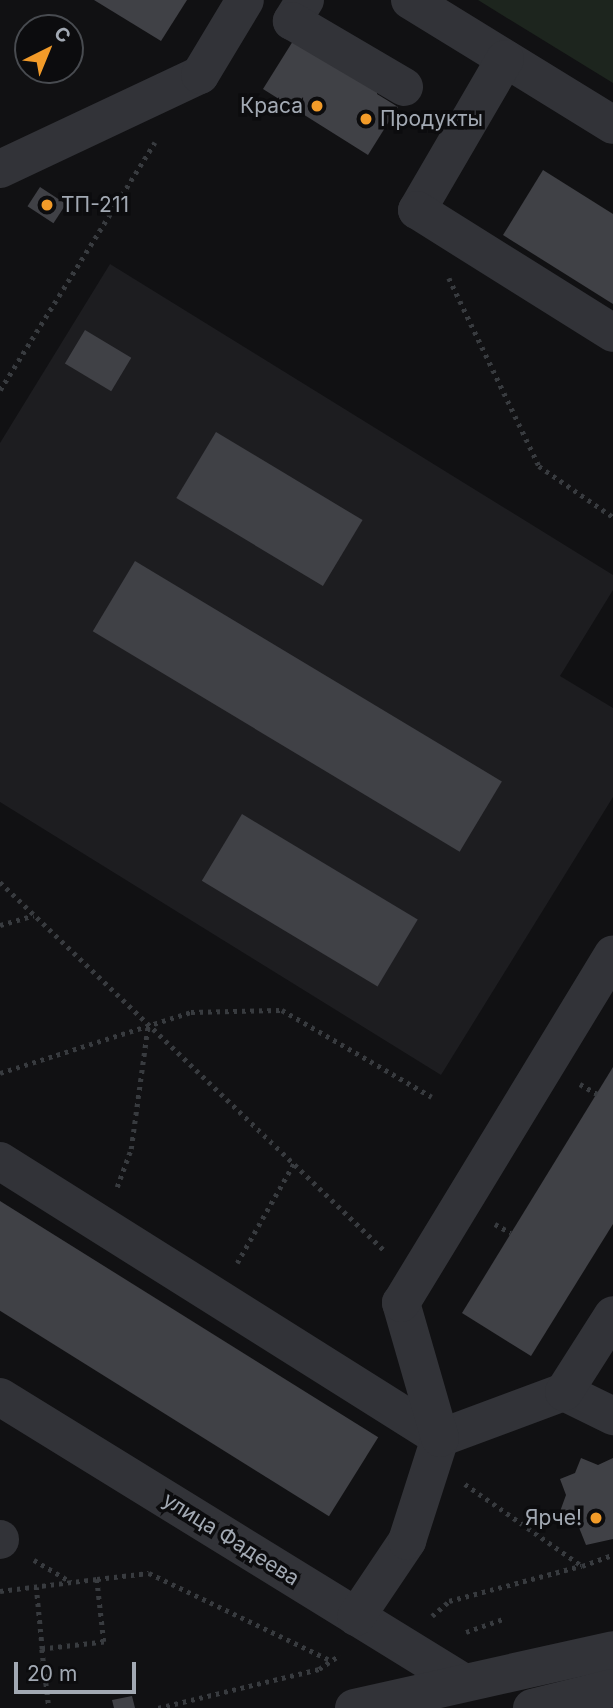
<!DOCTYPE html>
<html>
<head>
<meta charset="utf-8">
<style>
  body { margin:0 }
  #map { position:relative; width:613px; height:1708px; overflow:hidden; background:#111113; font-family:Inter,sans-serif }
  div>[style] { position:absolute }
  [style*='--x'] { left:calc(var(--x)*1px); top:calc(var(--y)*1px); width:calc(var(--w)*1px); rotate:calc(var(--a)*1deg) }
  .built>* { inset:0; background:#1d1d20 }
  .green>* { inset:0; background:#1d251e }
  .building>* { inset:0; background:#404146; transform-origin:0 0 }
  .path>* { height:4.5px; margin-top:-2.25px; transform-origin:0; background:repeating-linear-gradient(90deg,#383b3f 0 3.5px,transparent 0 8.5px) }
  .minor>* { height:38px; margin:-19px; padding:0 19px; transform-origin:19px; border-radius:19px; background:#323338 }
  .dots>* { width:19px; height:19px; translate:-50% -50%; box-sizing:border-box; border:4px solid #0c0c0e; border-radius:50% }
  span { translate:-50% -50%; white-space:nowrap; text-align:center; line-height:1.15; -webkit-text-stroke:7px #0c0c0e; paint-order:stroke }
  .poi-label { font-size:21px; color:#a2a9b3 }
  .right { translate:-100% -50%; text-align:right }
  .left { translate:0 -50%; text-align:left }
  .street-label { font-size:21px; color:#a2a9b3 }
  .north { position:absolute; left:14px; top:14px; width:70px; height:70px; box-sizing:border-box; background:#0c0c0e; border:2px solid #484b50; border-radius:50%; rotate:43deg; font-size:19px; font-weight:700; line-height:28px; text-align:center; color:#a2a9b3 }
  .north::after { content:''; display:block; margin:auto; width:24px; height:32px; background:#f29b29; clip-path:polygon(50% 0,100% 100%,50% 72%,0 100%) }
  .scale { position:absolute; left:14px; top:1662px; width:122px; height:32px; box-sizing:border-box; border:4px solid #a2a9b3; border-top:0; padding-left:9px; font-size:21px; line-height:24px; white-space:nowrap; color:#a2a9b3; -webkit-text-stroke:5px #0c0c0e; paint-order:stroke }
</style>
</head>
<body>
<div id="map">
  <div class="built">
    <div style="clip-path:polygon(110px 264px,613px 575px,613px 590px,560px 676px,613px 708px,613px 797px,441px 1075px,0 802px,0 443px)"></div>
  </div>
  <div class="green">
    <div style="clip-path:polygon(478px 0,613px 0,613px 83px,507px 18px)"></div>
  </div>
  <div class="building">
    <div style="clip-path:polygon(94px 0,187px 0,161px 41px)"></div>
    <div style="clip-path:polygon(293px 41px,377px 87px,377px 94px,398px 107px,368px 155px,263px 89px)"></div>
    <div style="clip-path:polygon(543px 170px,613px 214px,613px 304px,503px 235px)"></div>
    <div style="left:40px;top:187px;width:31px;height:23px;rotate:33deg"></div>
    <div style="left:85px;top:330px;width:54px;height:39px;rotate:31deg"></div>
    <div style="left:216px;top:432px;width:171px;height:77px;rotate:31deg"></div>
    <div style="left:135px;top:561px;width:428px;height:82px;rotate:31deg"></div>
    <div style="left:242px;top:814px;width:205px;height:78px;rotate:31deg"></div>
    <div style="clip-path:polygon(613px 1067px,613px 1224px,531px 1356px,462px 1313px)"></div>
    <div style="left:0;top:1201px;width:446px;height:93px;rotate:32deg"></div>
    <div style="clip-path:polygon(581px 1458px,598px 1465px,613px 1458px,613px 1539px,586px 1545px,578px 1525px,558px 1517px,566px 1495px,560px 1479px,575px 1473px)"></div>
    <div style="clip-path:polygon(132px 1696px,135px 1708px,114px 1708px,112px 1700px)"></div>
  </div>
  <div class="path">
    <div style="--x:449;--y:278;--w:208;--a:64.4"></div>
    <div style="--x:539;--y:466;--w:90;--a:34.6"></div>
    <div style="--x:0;--y:390;--w:292;--a:-58"></div>
    <div style="--x:0;--y:882;--w:535;--a:43.79"></div>
    <div style="--x:0;--y:925;--w:35;--a:-16"></div>
    <div style="--x:0;--y:1073;--w:201;--a:-17.7"></div>
    <div style="--x:191;--y:1012;--w:91;--a:-1.3"></div>
    <div style="--x:282;--y:1010;--w:173;--a:30.1"></div>
    <div style="--x:580;--y:1084;--w:20;--a:30"></div>
    <div style="--x:117;--y:1187;--w:40;--a:-69.8"></div>
    <div style="--x:131;--y:1149;--w:125;--a:-82.2"></div>
    <div style="--x:495;--y:1224;--w:18;--a:29"></div>
    <div style="--x:237;--y:1263;--w:115;--a:-60.3"></div>
    <div style="--x:465;--y:1484;--w:143;--a:35"></div>
    <div style="--x:582;--y:1566;--w:33;--a:-20"></div>
    <div style="--x:34;--y:1560;--w:43;--a:30.7"></div>
    <div style="--x:97;--y:1579;--w:52;--a:-6.6"></div>
    <div style="--x:149;--y:1573;--w:199;--a:25.7"></div>
    <div style="--x:0;--y:1591;--w:98;--a:-7.1"></div>
    <div style="--x:97;--y:1579;--w:63;--a:83.7"></div>
    <div style="--x:104;--y:1642;--w:62;--a:173.6"></div>
    <div style="--x:42;--y:1649;--w:62;--a:-95.5"></div>
    <div style="--x:432;--y:1616;--w:23;--a:-41"></div>
    <div style="--x:449;--y:1601;--w:137;--a:-14.9"></div>
    <div style="--x:466;--y:1632;--w:42;--a:-19.3"></div>
    <div style="--x:42;--y:1649;--w:59;--a:83.2"></div>
    <div style="--x:158;--y:1708;--w:166;--a:-13.6"></div>
    <div style="--x:319;--y:1669;--w:25;--a:-34"></div>
  </div>
  <div class="minor">
    <div style="--x:305;--y:0;--w:25;--a:122"></div>
    <div style="--x:292;--y:21;--w:130;--a:30.5"></div>
    <div style="--x:410;--y:0;--w:238;--a:31.6"></div>
    <div style="--x:505;--y:59;--w:175;--a:120.2"></div>
    <div style="--x:417;--y:210;--w:231;--a:32.1"></div>
    <div style="--x:0;--y:169;--w:221;--a:-25.2"></div>
    <div style="--x:200;--y:75;--w:87;--a:-59"></div>
    <div style="--x:0;--y:1161;--w:520;--a:32.19"></div>
    <div style="--x:440;--y:1438;--w:132;--a:-20.4"></div>
    <div style="--x:564;--y:1392;--w:55;--a:26.1"></div>
    <div style="--x:564;--y:1392;--w:91;--a:-57.5"></div>
    <div style="--x:0;--y:1397;--w:541;--a:31.64"></div>
    <div style="--x:0;--y:1539;--w:1;--a:90"></div>
    <div style="--x:356;--y:1617;--w:92;--a:-56.1"></div>
    <div style="--x:407;--y:1541;--w:108;--a:-72.2"></div>
    <div style="--x:440;--y:1438;--w:141;--a:-106.1"></div>
    <div style="--x:401;--y:1303;--w:408;--a:-58.7"></div>
    <div style="--x:354;--y:1708;--w:265;--a:-12.6"></div>
    <div style="--x:532;--y:1708;--w:83;--a:-13.9"></div>
  </div>
  <div class="dots">
    <div style="left:317px;top:106px;background:#f29b29"></div>
    <div style="left:366px;top:119px;background:#f29b29"></div>
    <div style="left:47px;top:205px;background:#f29b29"></div>
    <div style="left:596px;top:1518px;background:#f29b29"></div>
  </div>
  <div class="poi-label">
    <span class="right" style="left:303px;top:106px">Краса</span>
    <span class="left" style="left:380px;top:119px">Продукты</span>
    <span class="left" style="left:61px;top:205px">ТП-211</span>
    <span class="right" style="left:582px;top:1518px">Ярче!</span>
  </div>
  <div class="street-label">
    <span style="left:231px;top:1539px;rotate:32deg">улица Фадеева</span>
  </div>
  <div class="north">С</div>
  <div class="scale">20 m</div>
</div>
</body>
</html>
